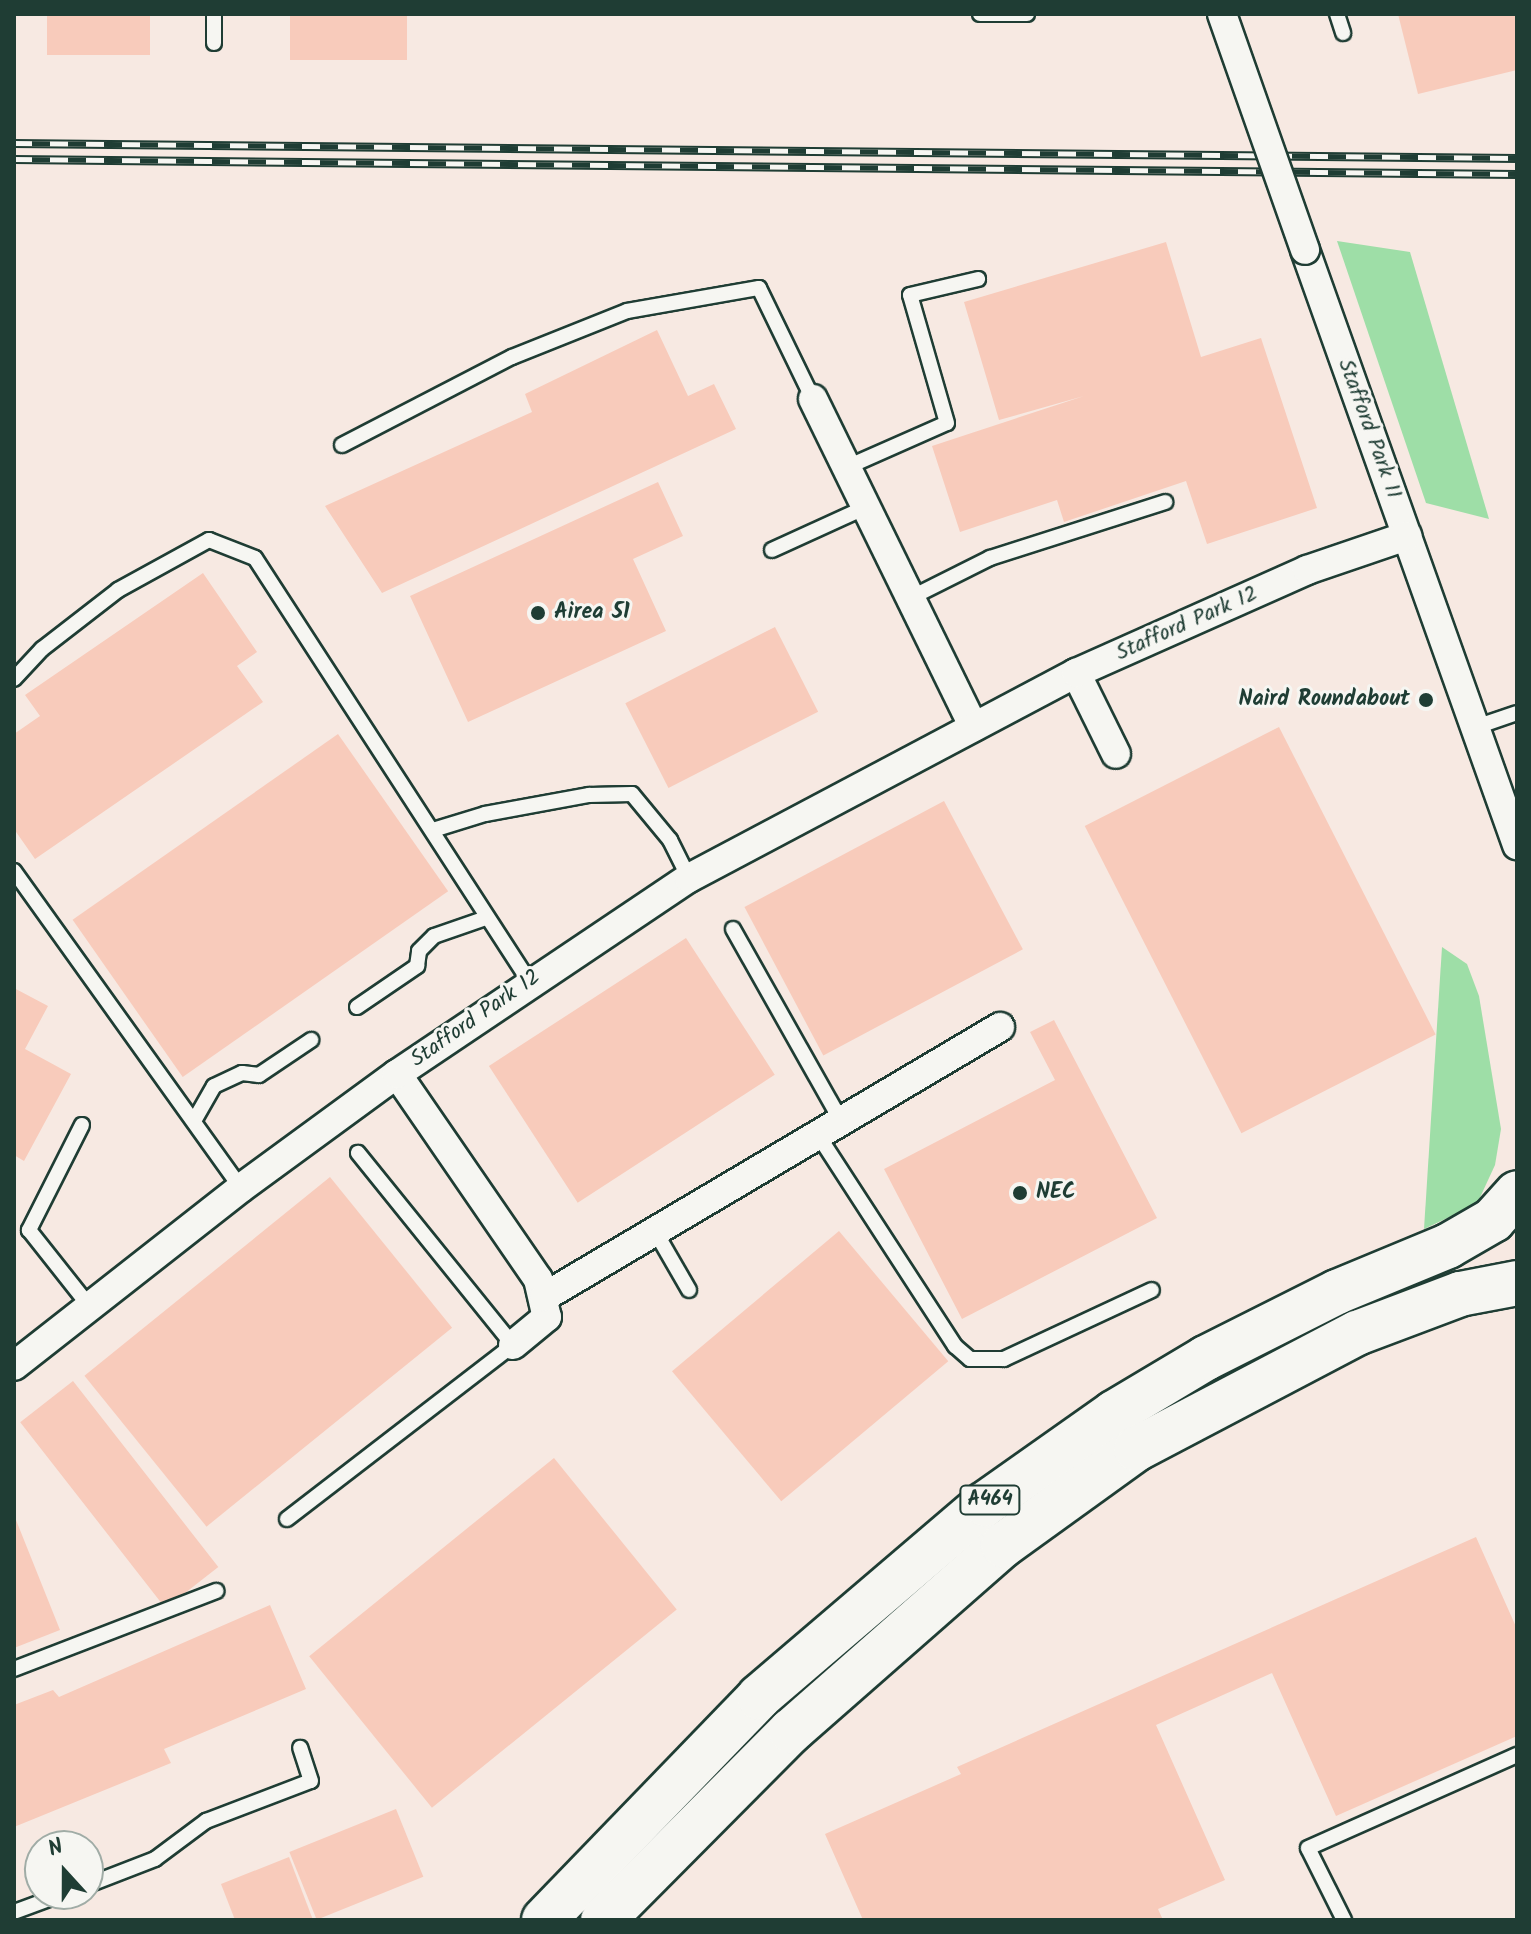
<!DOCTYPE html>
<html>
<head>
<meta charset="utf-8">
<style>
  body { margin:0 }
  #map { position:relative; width:1531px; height:1934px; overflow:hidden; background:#f7e9e2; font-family:Kalam,sans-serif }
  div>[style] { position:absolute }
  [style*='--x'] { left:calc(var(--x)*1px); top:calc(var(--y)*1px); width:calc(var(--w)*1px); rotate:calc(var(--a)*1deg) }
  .green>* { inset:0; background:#9edea7 }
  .building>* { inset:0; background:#f8cbbb; transform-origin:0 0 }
  .roads { filter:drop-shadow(2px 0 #1f3d34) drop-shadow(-2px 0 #1f3d34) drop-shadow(0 2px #1f3d34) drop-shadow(0 -2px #1f3d34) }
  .service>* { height:14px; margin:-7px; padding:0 7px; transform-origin:7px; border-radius:7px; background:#f6f6f2 }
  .minor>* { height:28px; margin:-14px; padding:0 14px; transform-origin:14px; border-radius:14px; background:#f6f6f2 }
  .trunk>* { height:44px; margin:-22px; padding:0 22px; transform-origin:22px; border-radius:22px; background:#f6f6f2 }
  .rail>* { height:9px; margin-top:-4.5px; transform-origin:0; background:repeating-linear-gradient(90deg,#f6f6f2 0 18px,#1f3d34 0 36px); box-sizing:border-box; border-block:2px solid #1f3d34 }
  .bridges { filter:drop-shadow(2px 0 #1f3d34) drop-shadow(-2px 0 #1f3d34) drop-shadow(0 2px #1f3d34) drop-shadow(0 -2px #1f3d34) }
  .minor-bridge>* { height:28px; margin:-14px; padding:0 14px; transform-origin:14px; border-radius:14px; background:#f6f6f2 }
  .dots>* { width:22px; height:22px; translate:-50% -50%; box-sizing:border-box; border:4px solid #f6f6f2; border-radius:50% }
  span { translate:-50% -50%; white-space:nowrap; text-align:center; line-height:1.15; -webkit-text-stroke:6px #f6f6f2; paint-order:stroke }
  .shield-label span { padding:2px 6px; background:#f6f6f2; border:2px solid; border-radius:6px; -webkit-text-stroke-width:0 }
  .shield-label { font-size:20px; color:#1f3d34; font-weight:700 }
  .street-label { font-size:22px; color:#1f3d34 }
  .poi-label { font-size:22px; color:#1f3d34; font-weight:700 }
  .left { translate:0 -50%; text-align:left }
  .right { translate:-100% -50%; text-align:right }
  .frame { position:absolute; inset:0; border:16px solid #1f3d34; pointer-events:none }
  .north { position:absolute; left:24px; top:1830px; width:80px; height:80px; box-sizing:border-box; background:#f6f6f2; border:2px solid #a0aca6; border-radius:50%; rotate:339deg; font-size:22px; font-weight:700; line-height:32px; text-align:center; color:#1f3d34 }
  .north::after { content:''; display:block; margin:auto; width:28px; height:36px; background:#1f3d34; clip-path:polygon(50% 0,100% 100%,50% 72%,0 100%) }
</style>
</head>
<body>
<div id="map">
  <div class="green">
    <div style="clip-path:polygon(1337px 241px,1410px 252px,1489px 519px,1426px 503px)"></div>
    <div style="clip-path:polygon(1442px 947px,1467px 964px,1479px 996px,1501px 1129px,1495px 1165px,1477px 1204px,1424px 1229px)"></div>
  </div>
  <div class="building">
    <div style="left:47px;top:14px;width:103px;height:41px"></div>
    <div style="left:290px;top:14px;width:117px;height:46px"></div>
    <div style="clip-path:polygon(1398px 14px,1517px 14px,1517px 70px,1418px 94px)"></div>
    <div style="clip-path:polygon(1166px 242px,1201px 357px,1261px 338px,1317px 508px,1207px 544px,1186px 481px,1064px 522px,1057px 500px,960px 532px,932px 446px,1084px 396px,999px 420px,964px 302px)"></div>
    <div style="clip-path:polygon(657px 330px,688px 396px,714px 384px,736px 429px,382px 593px,325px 506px,532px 412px,525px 394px)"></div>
    <div style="clip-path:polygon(658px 482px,683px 536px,633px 559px,666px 631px,468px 722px,410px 596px)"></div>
    <div style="clip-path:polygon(203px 573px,257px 652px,237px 666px,263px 702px,35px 859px,14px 829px,14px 734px,40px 716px,25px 695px)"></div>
    <div style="left:775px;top:627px;width:95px;height:168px;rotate:63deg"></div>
    <div style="left:1279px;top:727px;width:345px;height:218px;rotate:63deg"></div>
    <div style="left:338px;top:734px;width:192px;height:324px;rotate:55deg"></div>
    <div style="left:944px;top:801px;width:168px;height:226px;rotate:62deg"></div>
    <div style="left:686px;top:938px;width:163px;height:235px;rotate:57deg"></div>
    <div style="clip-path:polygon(14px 988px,48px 1006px,25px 1049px,71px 1074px,24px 1161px,14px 1155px)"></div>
    <div style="clip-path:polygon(1054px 1020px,1157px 1218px,962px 1319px,884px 1169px,1055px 1080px,1030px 1032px)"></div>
    <div style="left:330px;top:1177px;width:194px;height:316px;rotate:51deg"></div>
    <div style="left:839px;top:1231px;width:170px;height:218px;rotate:50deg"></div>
    <div style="left:73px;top:1381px;width:236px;height:67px;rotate:52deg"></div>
    <div style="left:554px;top:1458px;width:195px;height:315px;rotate:51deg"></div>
    <div style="clip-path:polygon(14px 1515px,60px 1630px,14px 1648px)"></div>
    <div style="clip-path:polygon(1476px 1537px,1517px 1629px,1517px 1736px,1336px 1816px,1272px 1673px,1156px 1725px,1225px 1880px,1158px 1909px,1163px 1920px,863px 1920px,825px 1834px,961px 1774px,957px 1767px)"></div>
    <div style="clip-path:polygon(270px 1605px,306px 1689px,164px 1749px,171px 1763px,14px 1827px,14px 1705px,53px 1690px,59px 1697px)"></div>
    <div style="left:396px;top:1809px;width:73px;height:115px;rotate:68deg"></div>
    <div style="clip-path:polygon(289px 1857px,313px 1920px,235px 1920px,221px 1884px)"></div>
  </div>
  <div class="roads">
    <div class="service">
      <div style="--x:214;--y:14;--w:29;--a:90"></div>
      <div style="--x:980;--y:14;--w:47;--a:0"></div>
      <div style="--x:1337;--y:14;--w:20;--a:72"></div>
      <div style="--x:342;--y:445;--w:191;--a:-27.4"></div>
      <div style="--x:512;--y:357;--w:124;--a:-21.8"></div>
      <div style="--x:627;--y:311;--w:134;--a:-9.9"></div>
      <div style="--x:759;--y:288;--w:123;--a:64.1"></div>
      <div style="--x:845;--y:468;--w:111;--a:-23.8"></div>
      <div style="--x:947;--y:423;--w:133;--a:-106.1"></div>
      <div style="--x:910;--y:295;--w:70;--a:-13.2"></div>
      <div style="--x:772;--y:550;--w:101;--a:-24.5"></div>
      <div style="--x:908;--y:599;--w:92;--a:-26.6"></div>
      <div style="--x:990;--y:558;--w:184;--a:-17.7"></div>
      <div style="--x:14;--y:679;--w:41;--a:-47"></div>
      <div style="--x:42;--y:649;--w:96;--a:-37.8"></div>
      <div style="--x:118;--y:590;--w:104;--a:-28.8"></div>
      <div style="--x:209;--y:540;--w:49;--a:21.4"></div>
      <div style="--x:255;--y:558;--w:504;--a:57.07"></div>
      <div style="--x:1473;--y:728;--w:46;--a:-18.8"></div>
      <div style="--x:433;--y:830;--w:54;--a:-17.1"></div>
      <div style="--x:485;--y:814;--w:106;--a:-10.4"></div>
      <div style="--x:589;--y:795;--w:43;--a:-1.3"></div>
      <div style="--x:632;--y:794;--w:60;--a:50.4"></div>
      <div style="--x:670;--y:840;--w:42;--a:63.4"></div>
      <div style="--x:14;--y:871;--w:390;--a:54.4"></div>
      <div style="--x:733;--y:929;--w:220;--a:60.6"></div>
      <div style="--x:357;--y:1007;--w:73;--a:-34.3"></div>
      <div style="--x:417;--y:966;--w:15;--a:-82"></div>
      <div style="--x:419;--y:951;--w:21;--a:-45"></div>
      <div style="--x:434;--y:936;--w:55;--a:-19.1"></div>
      <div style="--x:194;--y:1121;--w:40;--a:-60.3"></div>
      <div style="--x:214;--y:1086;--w:31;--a:-25"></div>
      <div style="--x:242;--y:1073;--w:17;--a:7"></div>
      <div style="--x:259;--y:1075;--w:63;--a:-33.9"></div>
      <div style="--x:82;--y:1125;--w:118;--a:116.8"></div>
      <div style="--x:29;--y:1230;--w:98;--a:51.6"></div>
      <div style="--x:818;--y:1135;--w:252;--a:57"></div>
      <div style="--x:955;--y:1346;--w:20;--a:41"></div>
      <div style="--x:970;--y:1359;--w:34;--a:0"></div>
      <div style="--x:1004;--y:1359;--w:163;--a:-25"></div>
      <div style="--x:655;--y:1231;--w:68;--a:60"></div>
      <div style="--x:287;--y:1519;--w:285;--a:-37.6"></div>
      <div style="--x:513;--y:1345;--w:247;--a:-128.9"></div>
      <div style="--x:14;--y:1669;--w:217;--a:-21.1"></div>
      <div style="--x:88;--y:1885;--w:72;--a:-21.2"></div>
      <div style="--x:155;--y:1859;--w:64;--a:-36.7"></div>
      <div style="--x:206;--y:1821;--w:112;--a:-20.9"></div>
      <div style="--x:311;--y:1781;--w:35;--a:-108"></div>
      <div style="--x:14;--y:1912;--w:52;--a:-20.2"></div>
      <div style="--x:1344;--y:1920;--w:80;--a:-116.6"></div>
      <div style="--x:1308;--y:1848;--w:229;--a:-24"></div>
    </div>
    <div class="minor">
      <div style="--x:1305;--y:250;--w:632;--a:70.39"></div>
      <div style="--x:813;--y:399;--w:365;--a:63.9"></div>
      <div style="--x:1076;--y:673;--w:90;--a:63.7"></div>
      <div style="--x:397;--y:1074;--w:249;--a:55.5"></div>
      <div style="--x:538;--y:1279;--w:39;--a:77"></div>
      <div style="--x:547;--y:1317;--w:44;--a:140.5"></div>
      <div style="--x:544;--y:1297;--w:530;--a:-30.63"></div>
      <div style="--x:14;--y:1366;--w:288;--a:-38.1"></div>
      <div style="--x:241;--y:1188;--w:193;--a:-36.2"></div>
      <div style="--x:397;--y:1074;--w:352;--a:-33.9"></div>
      <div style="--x:689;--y:878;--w:438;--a:-27.9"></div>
      <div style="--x:1076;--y:673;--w:253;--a:-24"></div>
      <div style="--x:1307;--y:570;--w:106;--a:-18.8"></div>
    </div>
    <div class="trunk">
      <div style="--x:544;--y:1920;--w:310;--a:-46"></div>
      <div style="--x:759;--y:1697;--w:297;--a:-40.5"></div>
      <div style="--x:985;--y:1504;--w:158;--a:-35.2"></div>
      <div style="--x:1114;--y:1413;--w:107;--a:-30.9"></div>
      <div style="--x:1206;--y:1358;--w:147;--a:-26.7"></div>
      <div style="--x:1337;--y:1292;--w:120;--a:-22.5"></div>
      <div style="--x:1448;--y:1246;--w:52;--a:-30"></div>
      <div style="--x:1493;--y:1220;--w:36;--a:-48"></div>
      <div style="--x:603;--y:1920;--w:267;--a:-45.2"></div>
      <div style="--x:791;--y:1731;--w:282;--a:-41.3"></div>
      <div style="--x:1003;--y:1545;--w:164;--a:-35.8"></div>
      <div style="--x:1136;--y:1449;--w:250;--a:-27.7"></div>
      <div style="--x:1357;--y:1333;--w:110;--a:-20.7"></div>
      <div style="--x:1460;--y:1294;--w:58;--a:-10.9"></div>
    </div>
  </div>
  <div class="rail">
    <div style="--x:14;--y:143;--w:1503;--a:0.57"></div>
    <div style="--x:14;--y:159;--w:1503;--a:0.57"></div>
  </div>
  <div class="bridges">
    <div class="minor-bridge">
      <div style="--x:1222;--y:14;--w:250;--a:70.6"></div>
    </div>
  </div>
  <div class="dots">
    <div style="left:538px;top:613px;background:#1f3d34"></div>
    <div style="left:1426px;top:700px;background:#1f3d34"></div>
    <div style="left:1020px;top:1193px;background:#1f3d34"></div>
  </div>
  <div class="shield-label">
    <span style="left:990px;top:1500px">A464</span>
  </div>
  <div class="street-label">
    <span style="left:1369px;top:429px;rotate:70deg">Stafford Park 11</span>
    <span style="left:1187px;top:624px;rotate:-24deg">Stafford Park 12</span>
    <span style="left:476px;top:1019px;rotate:-35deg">Stafford Park 12</span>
  </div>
  <div class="poi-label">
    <span class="left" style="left:554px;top:613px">Airea 51</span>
    <span class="right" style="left:1410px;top:700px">Naird Roundabout</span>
    <span class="left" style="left:1036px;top:1193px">NEC</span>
  </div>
  <div class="frame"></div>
  <div class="north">N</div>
</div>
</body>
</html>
